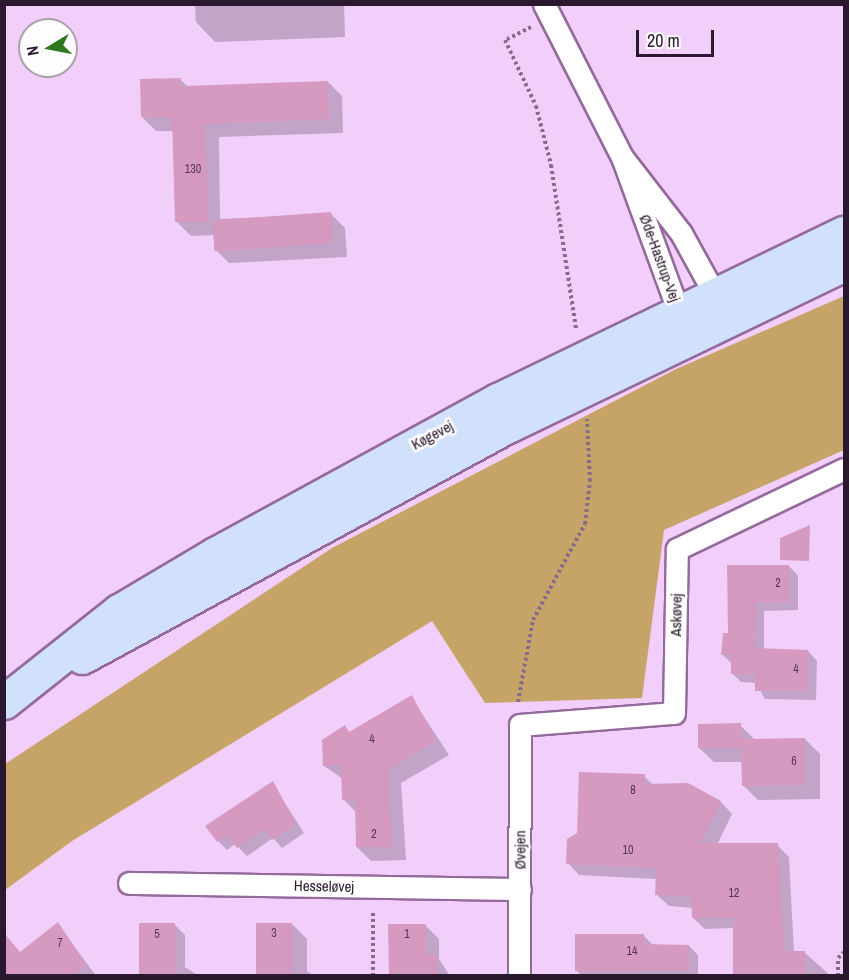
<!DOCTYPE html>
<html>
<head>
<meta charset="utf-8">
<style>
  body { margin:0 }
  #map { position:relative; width:849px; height:980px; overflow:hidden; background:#f2cefa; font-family:"Archivo Narrow",sans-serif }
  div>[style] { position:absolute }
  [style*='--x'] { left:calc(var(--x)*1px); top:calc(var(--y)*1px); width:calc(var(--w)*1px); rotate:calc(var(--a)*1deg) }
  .forest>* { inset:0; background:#c6a367 }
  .shadow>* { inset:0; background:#0003 }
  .building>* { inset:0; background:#d69ac1; transform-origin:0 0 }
  .path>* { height:4px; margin-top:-2px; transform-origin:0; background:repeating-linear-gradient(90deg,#866c8c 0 3px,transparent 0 6px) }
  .roads { filter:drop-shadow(2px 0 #946a9d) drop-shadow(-2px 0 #946a9d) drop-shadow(0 2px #946a9d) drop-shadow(0 -2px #946a9d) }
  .street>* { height:21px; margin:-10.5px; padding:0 10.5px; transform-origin:10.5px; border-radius:10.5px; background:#fff }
  .primary>* { height:33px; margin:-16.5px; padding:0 16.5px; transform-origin:16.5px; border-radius:16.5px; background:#d1e1fb }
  span { translate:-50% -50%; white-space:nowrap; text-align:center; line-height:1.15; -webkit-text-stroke:5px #fdfdfd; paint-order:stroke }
  .number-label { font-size:12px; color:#553953 }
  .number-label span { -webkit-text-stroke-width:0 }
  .street-label { font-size:15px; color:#2a192e }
  .frame { position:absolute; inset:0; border:6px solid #2a192e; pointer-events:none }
  .north { position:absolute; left:18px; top:18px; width:60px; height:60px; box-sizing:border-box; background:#fdfdfd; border:2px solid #a9a2aa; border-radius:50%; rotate:260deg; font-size:16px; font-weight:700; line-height:24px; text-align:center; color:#2a192e }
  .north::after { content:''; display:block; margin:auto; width:21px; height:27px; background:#2f781e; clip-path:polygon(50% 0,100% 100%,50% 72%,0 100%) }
  .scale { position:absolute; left:636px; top:30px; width:78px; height:27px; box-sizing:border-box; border:3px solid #2a192e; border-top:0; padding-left:8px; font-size:18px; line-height:21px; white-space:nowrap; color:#2a192e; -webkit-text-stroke:4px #fdfdfd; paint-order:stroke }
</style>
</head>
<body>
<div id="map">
  <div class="forest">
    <div style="clip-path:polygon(844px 296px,844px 450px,664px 530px,642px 698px,485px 703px,432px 621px,72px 841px,5px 890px,5px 764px,332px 548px,676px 369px)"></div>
  </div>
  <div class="shadow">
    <div style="clip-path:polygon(195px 4px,344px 4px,345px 37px,215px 42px,196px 22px)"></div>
    <div style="clip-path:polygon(181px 80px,188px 87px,328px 82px,342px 96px,343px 133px,219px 137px,220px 219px,331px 214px,345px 228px,347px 257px,229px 263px,214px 248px,214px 235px,191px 236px,177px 222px,174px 131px,156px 131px,142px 117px)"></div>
    <div style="clip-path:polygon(789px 566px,798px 576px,798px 610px,764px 611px,764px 650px,808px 651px,817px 661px,816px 700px,765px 699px,756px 683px,741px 682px,732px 673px,732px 664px,723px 655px,729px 635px,729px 567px)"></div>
    <div style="clip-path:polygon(411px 697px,449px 755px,401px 783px,406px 860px,371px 861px,357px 847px,357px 813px,343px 799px,343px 779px,324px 766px,324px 739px,344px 727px,350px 733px)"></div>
    <div style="clip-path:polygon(740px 725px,755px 740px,805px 739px,820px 754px,820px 799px,758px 800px,743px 785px,743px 762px,714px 762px,699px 748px)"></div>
    <div style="clip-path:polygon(644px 776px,653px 785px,687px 785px,721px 802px,732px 814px,717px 845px,777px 845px,789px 857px,794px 953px,804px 952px,831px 976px,734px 976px,734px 928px,705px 929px,693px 918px,693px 908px,669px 906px,657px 895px,657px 879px,579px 875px,568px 863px,578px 834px)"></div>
    <div style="clip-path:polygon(272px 783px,304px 833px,282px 848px,273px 838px,247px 856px,235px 844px,227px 850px,218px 841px)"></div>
    <div style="clip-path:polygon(58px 924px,96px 976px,4px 976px,4px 952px,21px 954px)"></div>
    <div style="clip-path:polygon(140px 924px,175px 925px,185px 935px,185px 967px,199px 976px,140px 976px)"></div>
    <div style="clip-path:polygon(258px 924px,292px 924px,307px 939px,307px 971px,314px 976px,258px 976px)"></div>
    <div style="clip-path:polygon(390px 925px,425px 925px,439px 939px,439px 959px,450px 976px,390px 976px)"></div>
    <div style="clip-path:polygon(644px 936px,653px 945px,689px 946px,698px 955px,698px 976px,582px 976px,576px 970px)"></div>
  </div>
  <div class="building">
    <div style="clip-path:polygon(181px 78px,181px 86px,328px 81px,330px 119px,205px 124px,208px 222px,175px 222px,172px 117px,141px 117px,140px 79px)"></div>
    <div style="left:331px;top:212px;width:31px;height:119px;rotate:86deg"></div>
    <div style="clip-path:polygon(810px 525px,809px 561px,780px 560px,780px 538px)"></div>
    <div style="clip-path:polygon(727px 565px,789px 565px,790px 602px,756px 602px,755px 648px,808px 650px,808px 691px,755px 691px,755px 674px,731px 674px,731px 655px,721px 655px,723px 633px,728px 633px)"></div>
    <div style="clip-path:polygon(412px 695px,436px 741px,388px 769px,392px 847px,356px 847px,355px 799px,342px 800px,341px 765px,323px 766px,322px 740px,345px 725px,349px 732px)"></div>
    <div style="clip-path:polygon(741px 723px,741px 739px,805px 738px,806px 785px,742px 786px,741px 748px,698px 748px,698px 724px)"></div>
    <div style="clip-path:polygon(579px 772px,645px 774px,644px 784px,688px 783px,721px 801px,700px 843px,778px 843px,784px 951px,805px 951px,805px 975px,733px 975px,733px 917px,692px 918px,691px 897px,655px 895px,656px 868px,566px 864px,567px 839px,577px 833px)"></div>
    <div style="clip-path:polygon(273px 781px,296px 824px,272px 840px,265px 829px,237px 848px,227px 834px,217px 842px,205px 826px)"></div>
    <div style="clip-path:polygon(58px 922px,86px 965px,73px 975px,4px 975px,4px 933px,20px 952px)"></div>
    <div style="left:139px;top:923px;width:36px;height:52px"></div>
    <div style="left:256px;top:923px;width:36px;height:52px"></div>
    <div style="clip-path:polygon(388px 924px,426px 924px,426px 954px,436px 954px,437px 975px,389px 975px)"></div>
    <div style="clip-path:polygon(575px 934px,644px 934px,644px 944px,689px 945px,689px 970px,575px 971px)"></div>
  </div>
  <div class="path">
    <div style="--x:531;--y:27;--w:29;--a:153"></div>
    <div style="--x:505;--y:40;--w:73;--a:64.8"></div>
    <div style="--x:536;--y:106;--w:61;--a:75.7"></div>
    <div style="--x:551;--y:165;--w:166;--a:81.3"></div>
    <div style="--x:518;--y:702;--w:83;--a:-79.6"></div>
    <div style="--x:533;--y:620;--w:109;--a:-61.6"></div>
    <div style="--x:585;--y:524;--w:43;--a:-83.4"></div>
    <div style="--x:590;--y:481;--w:62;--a:-92.8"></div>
    <div style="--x:373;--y:976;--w:66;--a:-90"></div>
    <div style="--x:838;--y:976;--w:18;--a:-90"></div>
    <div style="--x:838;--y:958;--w:8;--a:-45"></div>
  </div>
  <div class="roads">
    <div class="street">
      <div style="--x:544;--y:4;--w:172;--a:63"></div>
      <div style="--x:622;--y:157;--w:151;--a:69.9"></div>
      <div style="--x:674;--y:299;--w:25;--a:42"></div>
      <div style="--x:622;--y:157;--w:96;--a:52.2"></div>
      <div style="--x:681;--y:233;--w:68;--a:61.2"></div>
      <div style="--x:714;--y:293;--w:15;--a:94"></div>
      <div style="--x:129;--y:883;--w:391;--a:0.9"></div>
      <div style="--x:519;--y:976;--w:251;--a:-89.8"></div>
      <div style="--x:520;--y:725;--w:154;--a:-4.5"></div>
      <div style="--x:674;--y:713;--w:164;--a:-89"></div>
      <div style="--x:677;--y:549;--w:185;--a:-25.6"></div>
    </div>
    <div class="primary">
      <div style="--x:82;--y:657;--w:487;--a:-28.5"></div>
      <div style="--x:510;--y:425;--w:371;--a:-25.7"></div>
      <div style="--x:4;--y:702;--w:147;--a:-38.4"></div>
      <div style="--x:119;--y:611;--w:112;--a:-30.7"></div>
      <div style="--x:215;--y:554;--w:322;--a:-28.6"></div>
      <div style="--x:498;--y:400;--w:384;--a:-25.8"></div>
    </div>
  </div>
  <div class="number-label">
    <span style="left:193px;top:170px">130</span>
    <span style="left:778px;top:584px">2</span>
    <span style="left:796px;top:670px">4</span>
    <span style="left:372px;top:740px">4</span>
    <span style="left:794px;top:762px">6</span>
    <span style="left:633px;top:791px">8</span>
    <span style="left:374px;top:835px">2</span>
    <span style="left:628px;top:851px">10</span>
    <span style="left:734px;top:894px">12</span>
    <span style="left:274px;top:934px">3</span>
    <span style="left:157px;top:935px">5</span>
    <span style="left:407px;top:935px">1</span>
    <span style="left:60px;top:944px">7</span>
    <span style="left:632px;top:952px">14</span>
  </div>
  <div class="street-label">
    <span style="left:660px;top:258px;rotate:70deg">Øde-Hastrup-Vej</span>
    <span style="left:432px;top:435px;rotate:-28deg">Køgevej</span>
    <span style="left:676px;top:615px;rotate:-89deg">Askøvej</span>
    <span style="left:520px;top:850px;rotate:-90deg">Øvejen</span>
    <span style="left:324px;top:886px;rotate:1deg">Hesseløvej</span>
  </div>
  <div class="frame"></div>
  <div class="north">N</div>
  <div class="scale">20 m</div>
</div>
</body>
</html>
